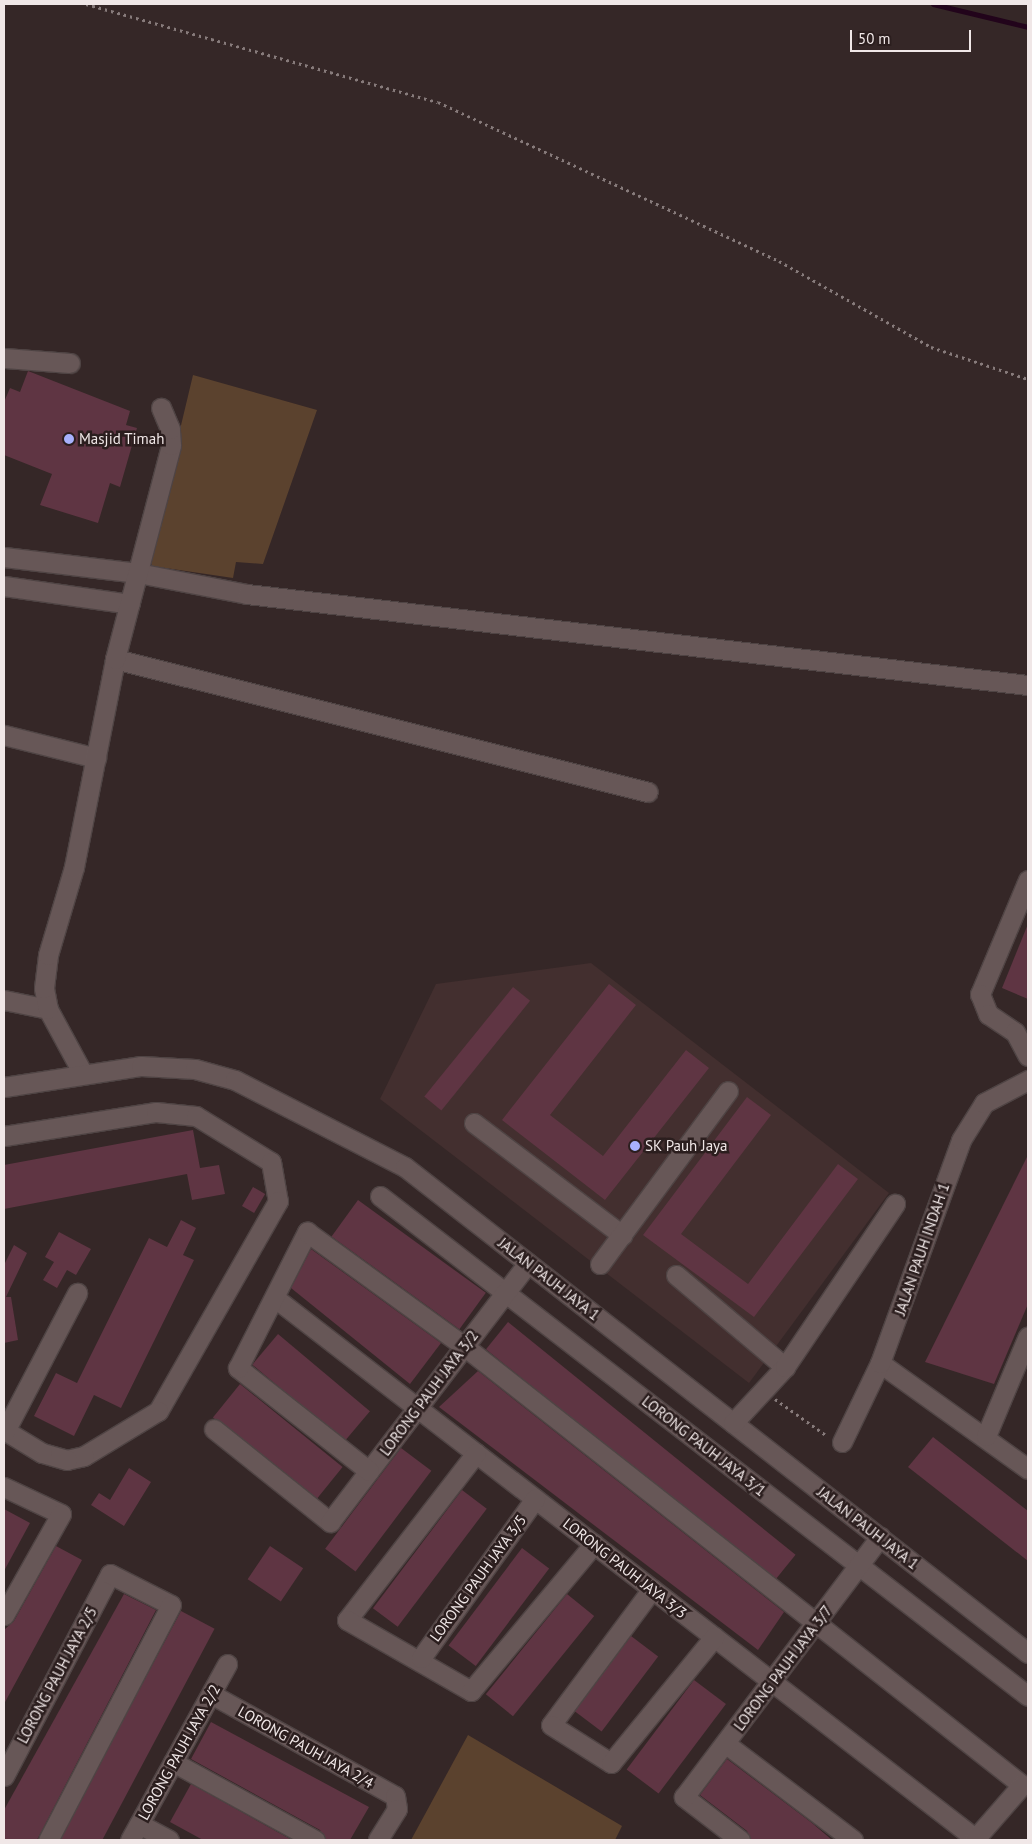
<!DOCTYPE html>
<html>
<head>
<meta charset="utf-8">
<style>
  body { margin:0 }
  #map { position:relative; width:1032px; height:1844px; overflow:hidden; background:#352727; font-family:"PT Sans",sans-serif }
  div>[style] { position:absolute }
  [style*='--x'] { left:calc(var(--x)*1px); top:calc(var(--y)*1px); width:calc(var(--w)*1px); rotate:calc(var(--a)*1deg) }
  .built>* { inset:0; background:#432f2f }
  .green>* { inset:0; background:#5b422e }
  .stream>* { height:5px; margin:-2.5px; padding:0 2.5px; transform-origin:2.5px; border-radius:2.5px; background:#22041b }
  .building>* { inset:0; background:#5f3543; transform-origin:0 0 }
  .path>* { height:3px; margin-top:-1.5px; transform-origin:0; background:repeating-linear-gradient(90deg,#877b7b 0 2.5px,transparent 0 6.5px) }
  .roads { filter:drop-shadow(1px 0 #4f4444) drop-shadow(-1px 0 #4f4444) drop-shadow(0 1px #4f4444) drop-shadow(0 -1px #4f4444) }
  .minor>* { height:19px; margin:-9.5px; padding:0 9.5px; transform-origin:9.5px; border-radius:9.5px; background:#675757 }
  .dots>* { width:14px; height:14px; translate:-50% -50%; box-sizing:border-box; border:2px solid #2b1e1e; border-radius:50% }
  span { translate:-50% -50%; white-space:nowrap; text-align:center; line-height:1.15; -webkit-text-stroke:5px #2b1e1e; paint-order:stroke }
  .poi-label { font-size:15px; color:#f0e7e7 }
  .left { translate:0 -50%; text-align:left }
  .street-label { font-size:15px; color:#f0e7e7 }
  .frame { position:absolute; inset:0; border:5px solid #f0e7e7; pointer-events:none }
  .scale { position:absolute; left:850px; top:30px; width:121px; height:22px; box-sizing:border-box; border:2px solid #f0e7e7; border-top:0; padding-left:6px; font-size:15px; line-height:18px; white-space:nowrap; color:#f0e7e7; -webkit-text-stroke:4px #2b1e1e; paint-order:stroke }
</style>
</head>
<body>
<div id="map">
  <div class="built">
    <div style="clip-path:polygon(591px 963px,889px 1193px,749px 1383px,380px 1099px,436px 984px)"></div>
  </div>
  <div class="green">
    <div style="clip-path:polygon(193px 375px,317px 410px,263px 564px,236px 562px,233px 578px,152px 566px,152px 547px)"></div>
    <div style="clip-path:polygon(468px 1735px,622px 1826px,615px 1840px,411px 1840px)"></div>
  </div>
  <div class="stream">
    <div style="--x:933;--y:4;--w:98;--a:13.6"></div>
  </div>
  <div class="building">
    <div style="clip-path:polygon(28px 371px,130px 411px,126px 425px,137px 428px,120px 487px,110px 483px,98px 523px,40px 505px,52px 474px,4px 455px,4px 402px,10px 388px,20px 392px)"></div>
    <div style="clip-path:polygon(1028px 924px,1028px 999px,1002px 988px)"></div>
    <div style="clip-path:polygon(609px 984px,636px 1005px,550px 1115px,603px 1156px,686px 1050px,709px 1068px,605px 1200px,502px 1120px)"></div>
    <div style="left:513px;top:987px;width:22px;height:141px;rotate:39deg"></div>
    <div style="clip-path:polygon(747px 1097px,771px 1115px,681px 1234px,748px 1284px,838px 1164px,858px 1179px,754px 1317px,643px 1235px)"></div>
    <div style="clip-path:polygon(193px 1130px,200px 1168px,219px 1165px,225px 1194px,192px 1200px,187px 1174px,4px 1209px,4px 1165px)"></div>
    <div style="clip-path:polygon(1028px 1155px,1028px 1304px,994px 1384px,925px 1362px)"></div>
    <div style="left:253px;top:1187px;width:14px;height:22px;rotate:30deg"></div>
    <div style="left:358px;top:1200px;width:158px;height:45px;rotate:36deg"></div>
    <div style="clip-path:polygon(181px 1220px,196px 1228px,183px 1255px,194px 1260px,121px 1408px,94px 1395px,74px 1436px,34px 1416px,56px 1373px,77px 1383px,149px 1238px,167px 1247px)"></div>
    <div style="clip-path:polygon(59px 1232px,91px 1249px,76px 1275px,67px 1270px,57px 1288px,43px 1280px,54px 1262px,45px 1257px)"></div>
    <div style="clip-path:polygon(14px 1245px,27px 1253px,6px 1297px,11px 1297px,18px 1340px,4px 1343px,4px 1265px)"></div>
    <div style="clip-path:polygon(311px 1249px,441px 1343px,410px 1384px,291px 1288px)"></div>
    <div style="left:508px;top:1322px;width:370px;height:35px;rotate:39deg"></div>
    <div style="left:278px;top:1334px;width:120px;height:40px;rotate:40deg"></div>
    <div style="clip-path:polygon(478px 1371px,784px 1612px,758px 1650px,439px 1407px)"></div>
    <div style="left:240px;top:1384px;width:132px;height:43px;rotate:39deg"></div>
    <div style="clip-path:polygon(933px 1437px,1028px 1511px,1028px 1561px,908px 1467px)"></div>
    <div style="left:401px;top:1448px;width:38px;height:126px;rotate:37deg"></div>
    <div style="clip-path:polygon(129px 1468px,151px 1482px,124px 1526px,91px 1505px,99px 1493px,110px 1500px)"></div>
    <div style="left:462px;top:1490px;width:31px;height:148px;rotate:37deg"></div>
    <div style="clip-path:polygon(4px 1509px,30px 1523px,4px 1571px)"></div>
    <div style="clip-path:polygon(56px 1546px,82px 1560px,4px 1704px,4px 1630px,14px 1621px)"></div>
    <div style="left:270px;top:1546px;width:40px;height:40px;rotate:34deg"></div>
    <div style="left:522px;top:1548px;width:34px;height:122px;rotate:37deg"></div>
    <div style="clip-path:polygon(124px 1594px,156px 1610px,37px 1840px,4px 1840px,4px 1810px)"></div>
    <div style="left:567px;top:1594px;width:35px;height:129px;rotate:39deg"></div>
    <div style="left:181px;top:1611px;width:38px;height:259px;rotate:28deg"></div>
    <div style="left:631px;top:1636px;width:34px;height:94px;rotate:37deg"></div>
    <div style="left:694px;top:1680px;width:40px;height:112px;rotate:37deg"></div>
    <div style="clip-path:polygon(211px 1722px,369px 1807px,350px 1840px,326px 1840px,320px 1830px,191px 1759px)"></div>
    <div style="clip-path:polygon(727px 1759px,812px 1823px,832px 1840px,751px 1840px,747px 1831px,700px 1795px)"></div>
    <div style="clip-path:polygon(191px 1784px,292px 1840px,203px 1840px,170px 1822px)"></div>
  </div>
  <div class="path">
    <div style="--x:86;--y:4;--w:365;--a:15.6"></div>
    <div style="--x:438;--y:102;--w:376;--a:25"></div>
    <div style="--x:779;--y:261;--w:175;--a:29.5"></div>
    <div style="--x:931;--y:347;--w:102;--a:18.3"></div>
    <div style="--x:775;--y:1399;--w:64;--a:35.4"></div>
  </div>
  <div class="roads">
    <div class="minor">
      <div style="--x:4;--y:358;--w:66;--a:4.3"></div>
      <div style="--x:4;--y:557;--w:135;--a:6.8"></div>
      <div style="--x:138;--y:573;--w:111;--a:10.9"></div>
      <div style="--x:247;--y:594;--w:786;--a:6.65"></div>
      <div style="--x:4;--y:586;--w:127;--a:8.1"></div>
      <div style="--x:115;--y:659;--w:549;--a:14.01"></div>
      <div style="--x:4;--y:735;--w:95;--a:14"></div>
      <div style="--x:1028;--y:880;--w:124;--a:112.8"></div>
      <div style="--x:980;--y:994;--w:22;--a:68"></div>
      <div style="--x:988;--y:1014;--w:32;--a:34"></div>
      <div style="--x:1015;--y:1032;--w:27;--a:62"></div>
      <div style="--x:4;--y:1000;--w:45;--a:11.6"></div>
      <div style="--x:82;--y:1072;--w:72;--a:-118.4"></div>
      <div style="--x:48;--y:1009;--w:21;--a:-101"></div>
      <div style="--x:44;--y:988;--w:33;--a:-83"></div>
      <div style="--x:48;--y:955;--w:92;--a:-73.5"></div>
      <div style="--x:74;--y:867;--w:212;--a:-78.8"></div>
      <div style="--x:115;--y:659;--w:221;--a:-75.3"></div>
      <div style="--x:171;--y:445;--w:16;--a:-94"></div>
      <div style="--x:170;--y:429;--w:23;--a:-113"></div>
      <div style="--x:4;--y:1087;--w:139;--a:-8.7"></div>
      <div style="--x:141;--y:1066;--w:54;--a:3.2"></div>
      <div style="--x:195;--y:1069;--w:41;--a:15.4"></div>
      <div style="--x:235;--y:1080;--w:191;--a:27.1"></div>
      <div style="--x:405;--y:1167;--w:790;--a:37.96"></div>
      <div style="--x:474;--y:1123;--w:186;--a:37.1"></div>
      <div style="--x:4;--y:1136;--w:154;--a:-9"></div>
      <div style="--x:156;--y:1112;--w:40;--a:5.7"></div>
      <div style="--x:196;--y:1116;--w:88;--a:31.5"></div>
      <div style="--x:271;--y:1162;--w:40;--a:80"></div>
      <div style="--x:278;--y:1201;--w:242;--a:119.7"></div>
      <div style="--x:158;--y:1411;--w:87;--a:148.7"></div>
      <div style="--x:84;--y:1456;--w:17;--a:167"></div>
      <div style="--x:67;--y:1460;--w:26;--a:-164"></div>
      <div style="--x:42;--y:1453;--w:44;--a:-148.8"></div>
      <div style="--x:380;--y:1196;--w:818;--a:37.65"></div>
      <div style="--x:600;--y:1264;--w:215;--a:-53.5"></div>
      <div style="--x:676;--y:1275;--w:143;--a:40.2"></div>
      <div style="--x:275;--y:1298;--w:885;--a:37.66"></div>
      <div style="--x:880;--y:1363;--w:182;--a:35.6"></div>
      <div style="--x:733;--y:1423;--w:76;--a:-47.1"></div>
      <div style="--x:785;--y:1367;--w:197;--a:-56"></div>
      <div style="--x:214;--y:1429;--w:149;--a:38.7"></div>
      <div style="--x:330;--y:1522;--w:326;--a:-52.6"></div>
      <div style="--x:5;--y:1431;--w:156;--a:-62.4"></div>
      <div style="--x:986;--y:1436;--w:108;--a:-67.2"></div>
      <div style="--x:842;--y:1442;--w:88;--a:-64.3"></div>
      <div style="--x:880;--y:1363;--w:237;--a:-70"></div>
      <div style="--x:961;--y:1140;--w:44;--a:-58.1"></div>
      <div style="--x:984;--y:1103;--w:50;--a:-27.6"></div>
      <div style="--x:476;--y:1453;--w:211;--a:127.7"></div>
      <div style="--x:347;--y:1620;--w:143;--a:29.8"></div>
      <div style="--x:471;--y:1691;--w:192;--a:-50.1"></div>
      <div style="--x:369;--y:1471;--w:167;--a:-141.8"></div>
      <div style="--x:238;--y:1368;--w:153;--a:-63.1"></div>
      <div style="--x:307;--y:1232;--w:194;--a:36"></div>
      <div style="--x:464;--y:1346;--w:710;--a:38.19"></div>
      <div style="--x:1022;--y:1785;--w:73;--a:131.1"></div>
      <div style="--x:4;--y:1487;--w:63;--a:25.3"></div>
      <div style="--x:61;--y:1514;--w:116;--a:119.4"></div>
      <div style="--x:652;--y:1589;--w:169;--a:126.6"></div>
      <div style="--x:551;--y:1725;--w:71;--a:32.3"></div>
      <div style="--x:611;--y:1763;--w:163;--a:-50.7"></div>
      <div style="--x:421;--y:1658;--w:196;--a:-54.4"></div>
      <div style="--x:211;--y:1694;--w:210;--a:29"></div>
      <div style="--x:395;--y:1796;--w:13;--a:81"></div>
      <div style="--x:397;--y:1809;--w:36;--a:122"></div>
      <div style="--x:726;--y:1744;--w:159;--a:37.1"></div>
      <div style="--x:173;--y:1762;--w:162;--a:28.8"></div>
      <div style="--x:4;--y:1776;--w:228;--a:-62.3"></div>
      <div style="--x:110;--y:1574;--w:68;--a:26.9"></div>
      <div style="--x:171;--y:1605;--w:265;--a:117.6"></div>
      <div style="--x:139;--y:1824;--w:34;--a:28"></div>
      <div style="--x:130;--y:1840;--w:201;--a:-61.1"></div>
      <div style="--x:740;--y:1840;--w:71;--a:-142.5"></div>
      <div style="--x:684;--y:1797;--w:326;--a:-53"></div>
    </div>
  </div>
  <div class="dots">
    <div style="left:69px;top:439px;background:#a7b1fc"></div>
    <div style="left:635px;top:1146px;background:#a7b1fc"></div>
  </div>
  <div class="poi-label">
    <span class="left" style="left:79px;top:439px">Masjid Timah</span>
    <span class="left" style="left:645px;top:1146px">SK Pauh Jaya</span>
  </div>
  <div class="street-label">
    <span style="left:922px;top:1249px;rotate:-71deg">JALAN PAUH INDAH 1</span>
    <span style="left:549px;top:1279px;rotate:38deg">JALAN PAUH JAYA 1</span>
    <span style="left:429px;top:1393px;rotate:-53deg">LORONG PAUH JAYA 3/2</span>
    <span style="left:704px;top:1446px;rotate:38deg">LORONG PAUH JAYA 3/1</span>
    <span style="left:868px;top:1528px;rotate:38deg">JALAN PAUH JAYA 1</span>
    <span style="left:625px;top:1568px;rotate:38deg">LORONG PAUH JAYA 3/3</span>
    <span style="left:478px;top:1578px;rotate:-54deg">LORONG PAUH JAYA 3/5</span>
    <span style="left:783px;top:1668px;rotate:-53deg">LORONG PAUH JAYA 3/7</span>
    <span style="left:57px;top:1675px;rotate:-62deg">LORONG PAUH JAYA 2/5</span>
    <span style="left:306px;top:1747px;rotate:29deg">LORONG PAUH JAYA 2/4</span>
    <span style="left:179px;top:1752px;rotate:-61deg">LORONG PAUH JAYA 2/2</span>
  </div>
  <div class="frame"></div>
  <div class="scale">50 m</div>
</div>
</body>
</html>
